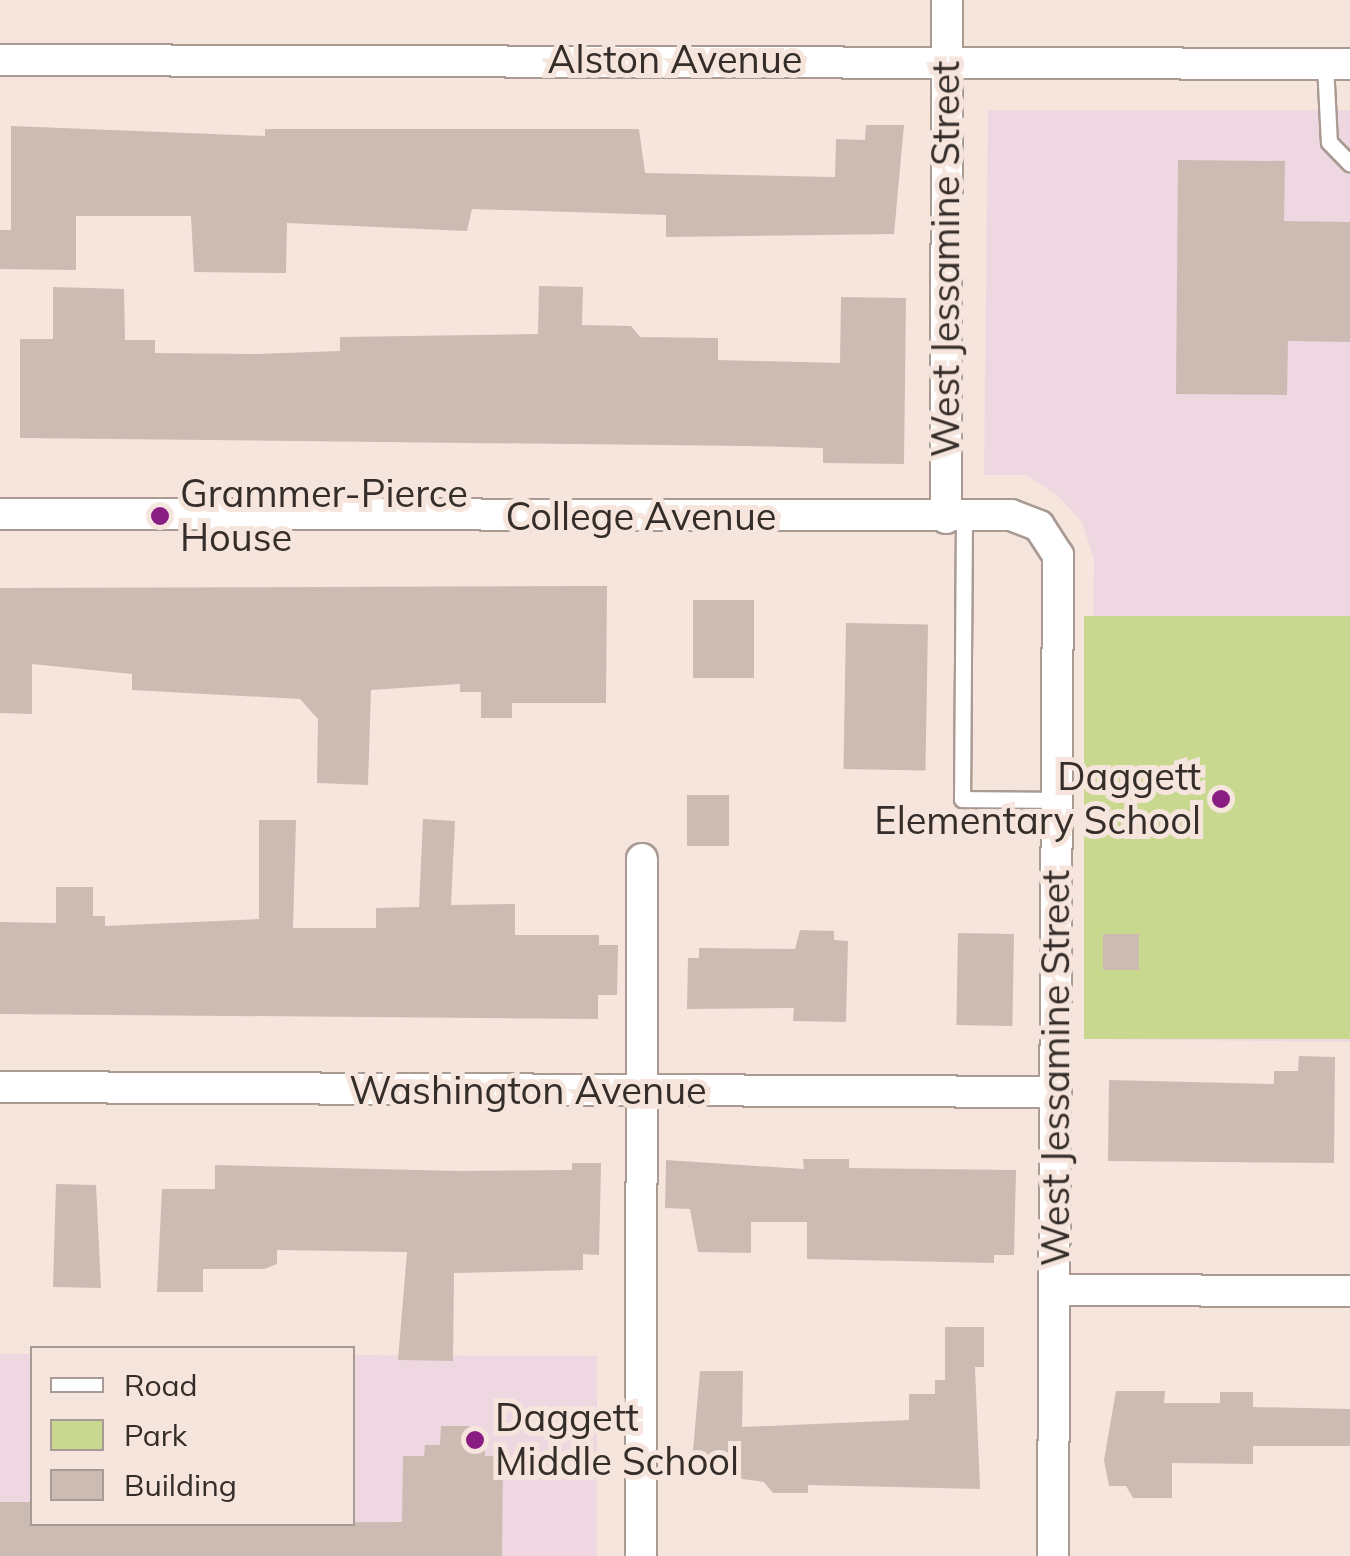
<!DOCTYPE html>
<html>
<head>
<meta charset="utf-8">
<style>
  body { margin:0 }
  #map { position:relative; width:1350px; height:1556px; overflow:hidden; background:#f6e5dd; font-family:Mulish,sans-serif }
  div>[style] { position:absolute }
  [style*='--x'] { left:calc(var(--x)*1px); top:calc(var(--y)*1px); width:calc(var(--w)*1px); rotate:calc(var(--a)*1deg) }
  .education>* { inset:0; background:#efd7e2 }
  .green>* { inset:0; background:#c8d88f; transform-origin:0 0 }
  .building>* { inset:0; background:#ccbbb3; transform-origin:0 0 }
  .roads { filter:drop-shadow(2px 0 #a99a92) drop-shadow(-2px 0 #a99a92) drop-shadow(0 2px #a99a92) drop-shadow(0 -2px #a99a92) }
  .lane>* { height:15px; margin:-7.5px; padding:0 7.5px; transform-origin:7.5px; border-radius:7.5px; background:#fff }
  .street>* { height:30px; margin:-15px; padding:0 15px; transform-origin:15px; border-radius:15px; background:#fff }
  .dots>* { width:28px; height:28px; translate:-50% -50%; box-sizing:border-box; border:5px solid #f6e5dd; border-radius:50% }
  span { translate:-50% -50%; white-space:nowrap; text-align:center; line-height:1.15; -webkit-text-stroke:10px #f6e5dd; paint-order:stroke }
  .street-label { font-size:38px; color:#342d2a }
  .poi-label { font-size:38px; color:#342d2a }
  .left { translate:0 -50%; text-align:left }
  .right { translate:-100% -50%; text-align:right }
  .legend { position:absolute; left:30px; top:1346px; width:325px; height:180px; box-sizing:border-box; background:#f6e5dd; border:2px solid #a89b95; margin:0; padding:12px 18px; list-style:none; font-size:30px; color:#342d2a }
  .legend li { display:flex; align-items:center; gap:20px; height:50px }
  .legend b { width:50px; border:2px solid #a89b95 }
</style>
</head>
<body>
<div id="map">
  <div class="education">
    <div style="clip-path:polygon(988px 110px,1350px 110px,1350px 1042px,1088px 1039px,1094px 560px,1082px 522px,1057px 495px,1026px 475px,984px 475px)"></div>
    <div style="clip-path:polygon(0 1354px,32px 1354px,32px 1524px,352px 1524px,353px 1355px,597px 1356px,597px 1556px,0 1556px)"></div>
  </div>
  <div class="green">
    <div style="left:1084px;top:616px;width:266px;height:423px"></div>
  </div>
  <div class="building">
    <div style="clip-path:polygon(866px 125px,904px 125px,894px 234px,666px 237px,666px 215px,472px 209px,467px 231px,287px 223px,286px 273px,194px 272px,191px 216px,76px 216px,76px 270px,0 269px,0 230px,11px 230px,11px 126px,265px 136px,265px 129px,639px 129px,645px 173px,835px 177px,836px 139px,865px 140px)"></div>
    <div style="clip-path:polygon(1178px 160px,1285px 161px,1284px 221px,1350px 222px,1350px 342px,1288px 341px,1287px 395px,1176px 394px)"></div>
    <div style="clip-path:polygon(539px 286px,583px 287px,582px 325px,631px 326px,640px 337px,718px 338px,718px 360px,840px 363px,841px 297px,906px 298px,904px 464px,823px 463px,823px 448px,748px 446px,20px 438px,20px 339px,53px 339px,53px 287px,124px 289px,125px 340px,155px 340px,155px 353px,255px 354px,340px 351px,340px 337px,538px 334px)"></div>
    <div style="clip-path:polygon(607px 586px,606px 703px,512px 703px,512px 718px,481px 718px,481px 692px,460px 692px,460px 684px,371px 690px,368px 785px,317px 783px,318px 719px,300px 699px,132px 690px,132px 674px,32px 664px,32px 714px,0 713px,0 588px)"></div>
    <div style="left:693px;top:600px;width:61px;height:78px"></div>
    <div style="left:846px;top:623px;width:82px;height:146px;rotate:1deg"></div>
    <div style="left:687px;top:795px;width:42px;height:51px"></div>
    <div style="clip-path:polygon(423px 819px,455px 821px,451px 905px,515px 904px,515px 935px,599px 935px,599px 945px,618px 945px,617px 995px,598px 995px,598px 1019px,0 1014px,0 922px,56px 923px,56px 887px,93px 887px,93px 916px,105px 916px,105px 926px,259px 919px,259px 820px,296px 820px,293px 928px,376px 928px,376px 908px,419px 907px)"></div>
    <div style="clip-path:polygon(800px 930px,834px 931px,834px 940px,848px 941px,846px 1022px,793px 1021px,794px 1008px,687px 1009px,688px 958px,699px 958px,699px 948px,795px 949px)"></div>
    <div style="left:958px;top:933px;width:56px;height:92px;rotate:1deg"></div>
    <div style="left:1103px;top:934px;width:36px;height:36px"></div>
    <div style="clip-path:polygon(1299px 1056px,1335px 1057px,1334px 1163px,1108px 1161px,1109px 1080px,1274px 1084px,1274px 1071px,1298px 1071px)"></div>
    <div style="clip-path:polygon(803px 1159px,849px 1159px,849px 1168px,1016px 1170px,1014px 1255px,994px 1255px,994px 1263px,807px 1259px,807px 1222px,751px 1222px,751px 1253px,698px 1252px,690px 1209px,665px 1208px,666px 1160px,804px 1169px)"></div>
    <div style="clip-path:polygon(572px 1163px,601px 1163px,599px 1255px,583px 1254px,583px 1270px,454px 1273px,453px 1361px,398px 1360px,407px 1252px,277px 1250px,277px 1264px,264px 1269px,203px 1269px,203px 1292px,157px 1292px,162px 1189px,215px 1189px,215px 1165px,459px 1171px,572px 1170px)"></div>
    <div style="clip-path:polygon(56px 1184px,96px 1185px,101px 1288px,53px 1287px)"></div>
    <div style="clip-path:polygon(945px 1327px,984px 1327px,984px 1367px,975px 1367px,980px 1489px,808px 1485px,808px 1493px,773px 1493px,764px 1482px,729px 1477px,729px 1463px,692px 1462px,700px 1371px,743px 1371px,742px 1427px,909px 1420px,909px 1394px,935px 1394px,935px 1380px,945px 1380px)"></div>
    <div style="clip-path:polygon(1116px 1391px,1165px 1391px,1164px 1403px,1220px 1403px,1220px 1392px,1253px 1392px,1253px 1407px,1350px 1409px,1350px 1446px,1253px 1446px,1253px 1464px,1172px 1463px,1172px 1498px,1133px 1498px,1126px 1486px,1109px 1486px,1104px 1460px)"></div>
    <div style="clip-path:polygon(441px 1426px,470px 1426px,470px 1439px,485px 1439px,485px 1456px,503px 1456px,502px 1556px,0 1556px,0 1502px,32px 1502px,32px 1524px,402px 1522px,403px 1456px,424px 1456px,425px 1445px,440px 1445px)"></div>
  </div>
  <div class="roads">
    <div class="lane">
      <div style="--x:1325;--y:64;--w:78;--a:87.1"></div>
      <div style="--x:1329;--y:142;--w:30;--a:46"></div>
      <div style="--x:964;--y:517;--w:282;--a:90.4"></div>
      <div style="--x:962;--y:799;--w:95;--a:0.6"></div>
    </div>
    <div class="street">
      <div style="--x:0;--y:60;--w:1350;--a:0.17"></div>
      <div style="--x:0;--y:514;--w:1011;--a:0.06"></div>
      <div style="--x:1011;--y:515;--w:30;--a:21"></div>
      <div style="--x:1039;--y:526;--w:35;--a:57"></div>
      <div style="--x:1058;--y:555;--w:1001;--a:90.29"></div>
      <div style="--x:946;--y:518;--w:518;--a:-89.89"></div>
      <div style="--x:0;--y:1087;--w:1056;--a:0.27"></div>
      <div style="--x:1055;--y:1290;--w:295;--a:0.2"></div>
      <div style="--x:641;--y:1556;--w:697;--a:-89.92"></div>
    </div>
  </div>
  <div class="dots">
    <div style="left:160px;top:516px;background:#8a1d81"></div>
    <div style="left:1221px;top:799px;background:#8a1d81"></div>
    <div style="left:475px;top:1440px;background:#8a1d81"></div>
  </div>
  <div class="street-label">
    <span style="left:675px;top:60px">Alston Avenue</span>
    <span style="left:946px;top:259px;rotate:-90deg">West Jessamine Street</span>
    <span style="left:641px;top:517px">College Avenue</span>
    <span style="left:1056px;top:1068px;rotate:-90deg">West Jessamine Street</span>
    <span style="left:528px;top:1091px">Washington Avenue</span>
  </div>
  <div class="poi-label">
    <span class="left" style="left:180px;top:516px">Grammer-Pierce<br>House</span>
    <span class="right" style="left:1201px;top:799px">Daggett<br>Elementary School</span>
    <span class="left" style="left:495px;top:1440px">Daggett<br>Middle School</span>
  </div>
  <ul class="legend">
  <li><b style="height:12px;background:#fff"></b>Road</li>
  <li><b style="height:28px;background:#c8d88f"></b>Park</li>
  <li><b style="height:28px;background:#ccbbb3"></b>Building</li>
  </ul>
</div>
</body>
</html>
